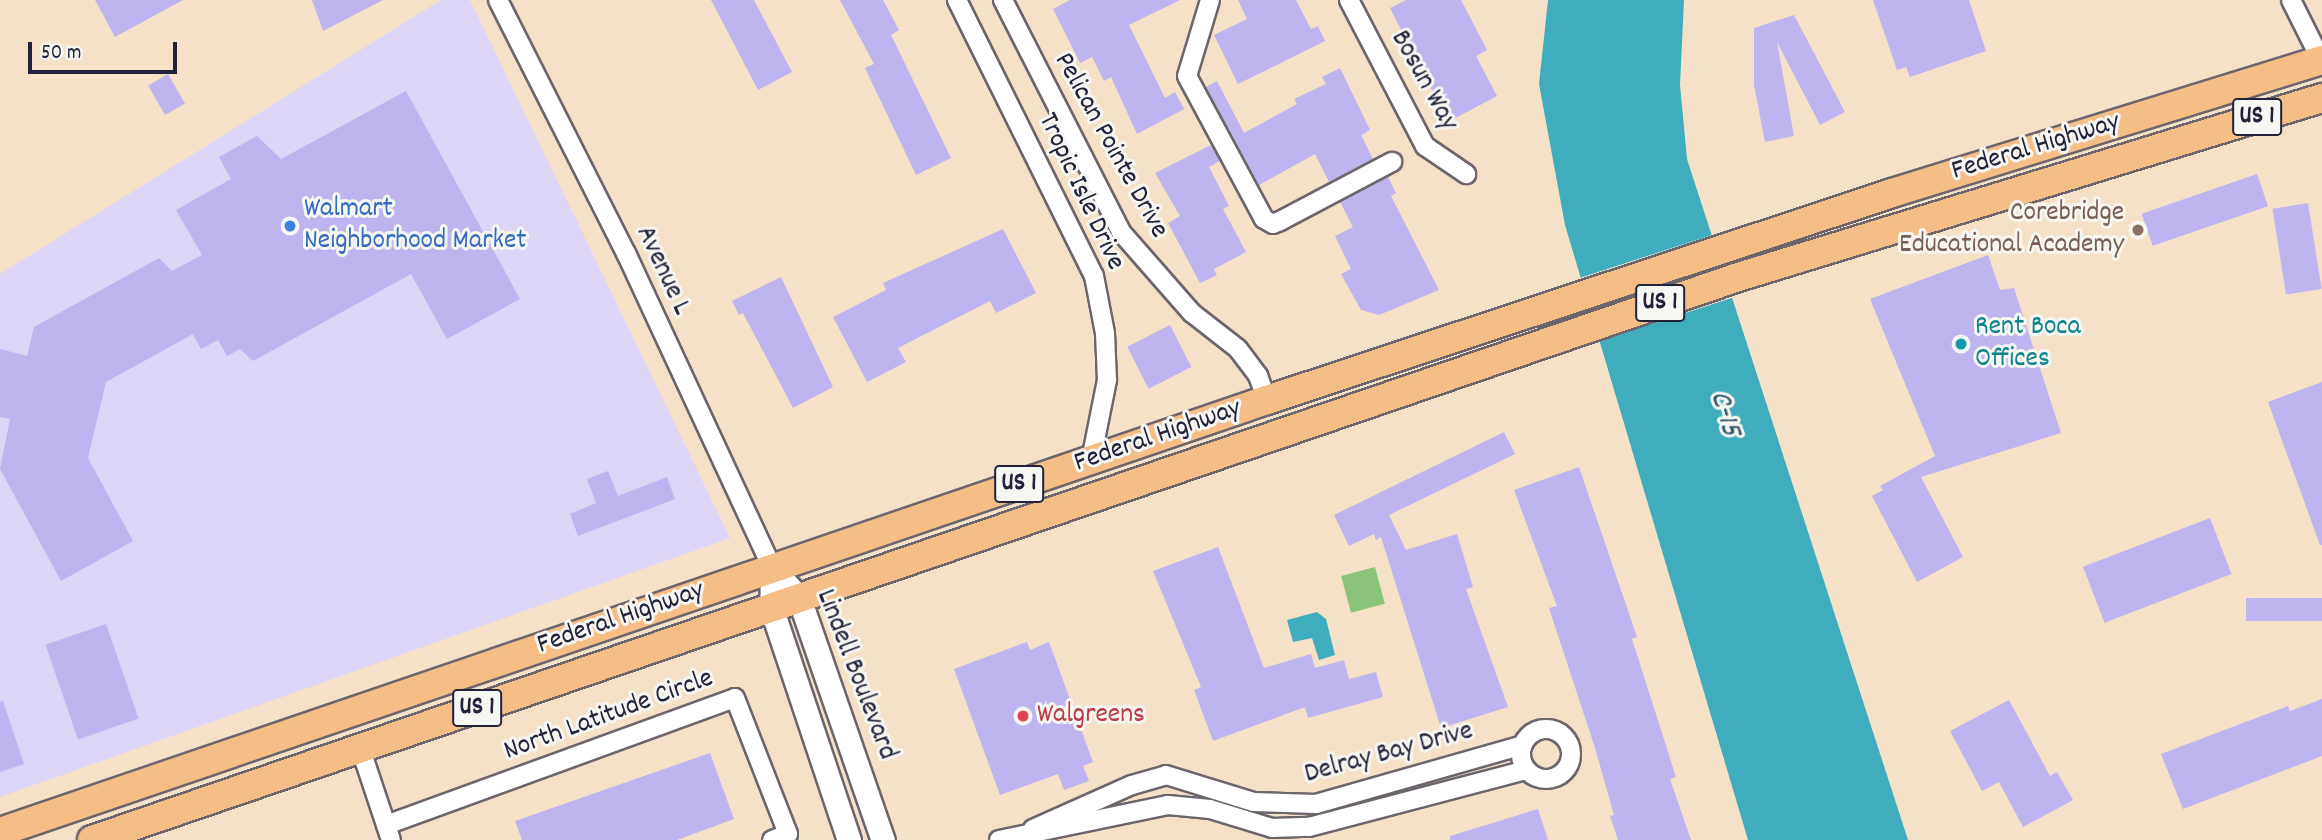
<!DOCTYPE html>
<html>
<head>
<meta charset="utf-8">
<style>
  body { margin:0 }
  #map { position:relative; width:2322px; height:840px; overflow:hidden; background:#f4e1c8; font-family:Dekko,sans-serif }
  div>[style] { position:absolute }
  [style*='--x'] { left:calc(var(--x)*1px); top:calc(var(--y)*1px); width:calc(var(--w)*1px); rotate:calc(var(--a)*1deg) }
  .built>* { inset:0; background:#dcd5f6 }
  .green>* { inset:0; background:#89c479; transform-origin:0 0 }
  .water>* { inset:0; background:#3fadbd }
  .pier>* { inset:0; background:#f4e1c8; transform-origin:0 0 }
  .building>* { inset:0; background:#beb4f0; transform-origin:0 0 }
  .roads { filter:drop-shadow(2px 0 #6c656c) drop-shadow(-2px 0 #6c656c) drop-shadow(0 2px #6c656c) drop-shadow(0 -2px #6c656c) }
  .minor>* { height:18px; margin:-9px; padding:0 9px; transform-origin:9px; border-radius:9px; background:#fff }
  .minor>.ring { margin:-9px; padding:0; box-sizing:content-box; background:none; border:18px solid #fff; border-radius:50% }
  .tertiary>* { height:23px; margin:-11.5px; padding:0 11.5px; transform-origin:11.5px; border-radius:11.5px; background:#fff }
  .primary>* { height:28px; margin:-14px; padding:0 14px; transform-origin:14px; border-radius:14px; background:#f6be87 }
  .dots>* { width:19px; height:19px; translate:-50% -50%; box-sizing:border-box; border:4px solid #f6f6f2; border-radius:50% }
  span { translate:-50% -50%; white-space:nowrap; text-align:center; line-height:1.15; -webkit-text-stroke:6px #f6f6f2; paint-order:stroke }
  .shield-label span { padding:2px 5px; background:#f6f6f2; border:2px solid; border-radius:5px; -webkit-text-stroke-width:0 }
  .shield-label { font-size:26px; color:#22223b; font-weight:700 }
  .street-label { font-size:28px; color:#22223b }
  .shop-label { font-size:28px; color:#366cbe }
  .left { translate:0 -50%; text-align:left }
  .education-label { font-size:28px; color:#785e54 }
  .right { translate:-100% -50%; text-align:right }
  .culture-label { font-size:28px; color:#0d838f }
  .health-label { font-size:28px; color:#be3a42 }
  .water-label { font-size:30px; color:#2e5a6f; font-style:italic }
  .scale { position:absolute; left:28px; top:42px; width:149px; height:32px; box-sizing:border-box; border:4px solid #22223b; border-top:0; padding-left:9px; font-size:21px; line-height:24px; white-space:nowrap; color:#22223b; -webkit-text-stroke:5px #f6f6f2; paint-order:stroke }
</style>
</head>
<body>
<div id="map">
  <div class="built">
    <div style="clip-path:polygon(441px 0,470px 0,730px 538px,0 797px,0 274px)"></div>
  </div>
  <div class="green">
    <div style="left:1375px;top:567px;width:38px;height:35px;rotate:75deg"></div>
  </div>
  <div class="water">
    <div style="clip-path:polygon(1548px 0,1684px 0,1680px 85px,1687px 159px,1908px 840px,1748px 840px,1565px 225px,1539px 84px)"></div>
    <div style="clip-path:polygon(1317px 612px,1326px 619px,1335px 655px,1319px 660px,1312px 638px,1293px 642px,1287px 620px)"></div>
  </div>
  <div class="pier">
    <div style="left:1715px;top:234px;width:66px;height:145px;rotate:72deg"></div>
  </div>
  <div class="building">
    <div style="clip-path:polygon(95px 0,183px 0,115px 37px)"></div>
    <div style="clip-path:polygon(312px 0,383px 0,323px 31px)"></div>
    <div style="clip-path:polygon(711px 0,754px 0,792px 72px,758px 90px)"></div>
    <div style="clip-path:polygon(840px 0,883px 0,899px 30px,891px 35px,951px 158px,916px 175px,865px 68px,874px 64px)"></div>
    <div style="clip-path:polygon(1070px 0,1180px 0,1129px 25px,1165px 98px,1175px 92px,1184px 109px,1137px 134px,1111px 77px,1104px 81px,1092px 57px,1080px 63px,1053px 9px)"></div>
    <div style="clip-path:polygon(1238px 0,1296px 0,1311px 29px,1318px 26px,1325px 41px,1238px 84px,1214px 35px,1247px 19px)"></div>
    <div style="clip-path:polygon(1406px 0,1461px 0,1487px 50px,1476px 56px,1497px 96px,1448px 122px,1390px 8px)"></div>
    <div style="clip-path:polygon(1873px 0,1969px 0,1986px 51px,1910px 77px,1906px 67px,1897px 70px)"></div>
    <div style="clip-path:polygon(1794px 15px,1845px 112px,1820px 125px,1777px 42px,1794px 136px,1765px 142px,1754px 85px,1754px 28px)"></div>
    <div style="clip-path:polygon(1340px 68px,1370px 130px,1361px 135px,1373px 159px,1329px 182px,1315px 154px,1259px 185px,1206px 87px,1217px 81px,1244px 133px,1297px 104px,1294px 99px,1326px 84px,1322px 77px)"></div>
    <div style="left:168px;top:74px;width:34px;height:23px;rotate:60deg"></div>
    <div style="clip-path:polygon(406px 91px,520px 299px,447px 339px,411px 274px,253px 361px,240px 349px,227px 356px,218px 340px,201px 349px,193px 334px,106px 382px,88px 458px,133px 541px,61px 581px,0 469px,10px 419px,0 417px,0 349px,27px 356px,34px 327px,159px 258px,172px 271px,202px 255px,176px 210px,231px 179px,219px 157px,257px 136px,281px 159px)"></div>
    <div style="clip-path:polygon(1211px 145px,1220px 161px,1209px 167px,1229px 206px,1223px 209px,1246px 252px,1214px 269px,1217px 275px,1200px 283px,1168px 223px,1180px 216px,1155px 173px)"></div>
    <div style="left:2257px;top:174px;width:34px;height:122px;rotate:71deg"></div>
    <div style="clip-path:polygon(1388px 177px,1396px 193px,1391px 196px,1439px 290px,1379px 315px,1361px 310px,1341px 274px,1351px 269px,1335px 236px,1353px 227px,1340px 202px)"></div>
    <div style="left:2308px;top:203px;width:87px;height:36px;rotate:81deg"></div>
    <div style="clip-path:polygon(1003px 229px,1036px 293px,996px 313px,990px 301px,898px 348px,906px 362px,867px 382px,833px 317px,886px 290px,883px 283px)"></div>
    <div style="clip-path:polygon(1988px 255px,2000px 290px,2014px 288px,2061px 433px,1921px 477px,1963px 557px,1917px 582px,1872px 496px,1883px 490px,1880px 486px,1935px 456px,1870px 299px)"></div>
    <div style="clip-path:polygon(781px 277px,833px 387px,793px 408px,743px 313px,739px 315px,732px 301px)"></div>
    <div style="left:1170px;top:325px;width:47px;height:48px;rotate:63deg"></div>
    <div style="clip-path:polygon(2322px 382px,2322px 545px,2320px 545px,2268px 402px)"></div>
    <div style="clip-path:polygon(1504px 432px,1515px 454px,1389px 515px,1406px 550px,1457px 534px,1473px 587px,1466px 589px,1508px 707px,1441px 728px,1381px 537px,1376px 540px,1374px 534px,1349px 546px,1334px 515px)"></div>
    <div style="clip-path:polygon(1579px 467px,1637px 637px,1632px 639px,1676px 777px,1670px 779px,1691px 840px,1618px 840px,1610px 816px,1614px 815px,1595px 748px,1549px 608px,1557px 606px,1514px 490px)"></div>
    <div style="clip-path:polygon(608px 471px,618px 496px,667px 477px,675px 499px,578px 536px,570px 514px,596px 503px,587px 479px)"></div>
    <div style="left:2210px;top:518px;width:60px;height:136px;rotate:69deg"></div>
    <div style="clip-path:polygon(1218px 547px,1264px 668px,1311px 654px,1315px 668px,1344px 660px,1349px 679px,1376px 672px,1383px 697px,1308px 718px,1305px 707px,1213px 741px,1194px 690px,1201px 687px,1153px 571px)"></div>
    <div style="left:2322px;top:598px;width:23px;height:76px;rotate:90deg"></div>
    <div style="left:106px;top:624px;width:100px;height:64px;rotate:71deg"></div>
    <div style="clip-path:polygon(1027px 642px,1030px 650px,1049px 642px,1093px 762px,1083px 766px,1089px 781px,1064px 790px,1058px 774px,1000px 795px,954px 669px)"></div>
    <div style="clip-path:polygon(2322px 699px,2322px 756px,2183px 809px,2161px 754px,2288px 706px,2290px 711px)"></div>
    <div style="clip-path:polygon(2009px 700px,2050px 776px,2057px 772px,2073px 800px,2023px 827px,1999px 782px,1982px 791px,1950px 731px)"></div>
    <div style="clip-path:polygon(3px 701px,24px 764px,0 772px,0 702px)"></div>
    <div style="clip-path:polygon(710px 753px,734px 819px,677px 840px,522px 840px,515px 821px)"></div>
    <div style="clip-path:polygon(1538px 809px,1548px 840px,1450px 840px,1450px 836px)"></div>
  </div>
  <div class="roads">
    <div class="minor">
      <div style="--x:498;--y:0;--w:284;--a:63.2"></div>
      <div style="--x:626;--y:253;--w:347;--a:65.1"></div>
      <div style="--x:957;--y:0;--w:308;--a:63.6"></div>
      <div style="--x:1094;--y:276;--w:58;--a:79.1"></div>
      <div style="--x:1105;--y:333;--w:47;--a:87.6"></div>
      <div style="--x:1107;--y:380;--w:82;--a:101.3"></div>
      <div style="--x:1003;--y:0;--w:260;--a:63"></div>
      <div style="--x:1121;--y:232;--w:108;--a:48.8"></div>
      <div style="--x:1192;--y:313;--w:58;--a:38"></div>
      <div style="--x:1238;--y:349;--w:34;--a:53"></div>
      <div style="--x:1258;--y:376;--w:26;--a:69"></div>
      <div style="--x:1210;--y:0;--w:79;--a:106.8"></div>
      <div style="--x:1187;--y:76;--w:162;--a:61.7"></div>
      <div style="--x:1264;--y:219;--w:10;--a:29"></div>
      <div style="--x:1273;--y:224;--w:8;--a:-23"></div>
      <div style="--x:1280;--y:221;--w:127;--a:-27.8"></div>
      <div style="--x:1349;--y:0;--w:165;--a:62.5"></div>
      <div style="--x:1425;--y:146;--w:50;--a:34.3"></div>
      <div style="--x:2291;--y:0;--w:67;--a:63.4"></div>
      <div class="ring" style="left:1521px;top:729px;width:32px;height:32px"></div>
      <div style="--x:360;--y:747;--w:98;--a:71.6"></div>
      <div style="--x:386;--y:825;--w:371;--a:-20"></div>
      <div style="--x:735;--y:698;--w:146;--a:68.7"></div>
      <div style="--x:788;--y:834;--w:17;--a:159"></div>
      <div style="--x:1033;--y:829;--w:108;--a:-24"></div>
      <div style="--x:1132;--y:785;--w:35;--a:-16"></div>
      <div style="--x:1166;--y:775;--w:92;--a:17.1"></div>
      <div style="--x:1254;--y:802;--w:62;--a:1.8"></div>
      <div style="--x:1316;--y:804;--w:215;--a:-15.9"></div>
      <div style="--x:999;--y:840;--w:173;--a:-11.7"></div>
      <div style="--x:1168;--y:805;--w:42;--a:5.4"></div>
      <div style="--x:1210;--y:809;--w:65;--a:17"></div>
      <div style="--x:1272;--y:828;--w:37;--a:-2"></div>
      <div style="--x:1309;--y:827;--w:225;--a:-14.7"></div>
    </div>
    <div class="tertiary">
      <div style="--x:772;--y:568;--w:40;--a:48"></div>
      <div style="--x:799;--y:598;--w:256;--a:70.9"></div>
      <div style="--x:772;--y:568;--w:39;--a:91"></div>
      <div style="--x:771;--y:607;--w:246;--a:71.5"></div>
    </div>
    <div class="primary">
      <div style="--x:0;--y:832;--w:1339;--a:-18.83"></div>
      <div style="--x:1267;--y:400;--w:658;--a:-18.32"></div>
      <div style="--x:1892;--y:193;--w:450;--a:-17.2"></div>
      <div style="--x:92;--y:840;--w:1736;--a:-18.88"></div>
      <div style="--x:1735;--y:278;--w:614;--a:-17.05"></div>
    </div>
  </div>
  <div class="dots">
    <div style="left:290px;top:226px;background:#3f7fe0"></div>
    <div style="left:2138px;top:230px;background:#8d6e63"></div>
    <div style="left:1961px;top:344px;background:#0f9aa8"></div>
    <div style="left:1023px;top:716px;background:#e0444e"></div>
  </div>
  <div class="shield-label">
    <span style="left:2257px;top:117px">US 1</span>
    <span style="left:1660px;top:303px">US 1</span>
    <span style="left:1019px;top:484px">US 1</span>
    <span style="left:477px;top:708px">US 1</span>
  </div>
  <div class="street-label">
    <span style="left:1423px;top:81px;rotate:61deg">Bosun Way</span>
    <span style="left:1110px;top:146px;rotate:61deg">Pelican Pointe Drive</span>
    <span style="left:2036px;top:148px;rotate:-17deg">Federal Highway</span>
    <span style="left:1080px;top:192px;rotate:65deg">Tropic Isle Drive</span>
    <span style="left:662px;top:271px;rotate:65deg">Avenue L</span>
    <span style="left:1158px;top:437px;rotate:-19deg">Federal Highway</span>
    <span style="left:621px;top:619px;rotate:-19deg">Federal Highway</span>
    <span style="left:855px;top:675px;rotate:69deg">Lindell Boulevard</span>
    <span style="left:609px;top:716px;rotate:-20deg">North Latitude Circle</span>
    <span style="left:1389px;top:754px;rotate:-15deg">Delray Bay Drive</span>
  </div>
  <div class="shop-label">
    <span class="left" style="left:304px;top:226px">Walmart<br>Neighborhood Market</span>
  </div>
  <div class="education-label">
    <span class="right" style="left:2124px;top:230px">Corebridge<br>Educational Academy</span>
  </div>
  <div class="culture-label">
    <span class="left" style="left:1975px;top:344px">Rent Boca<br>Offices</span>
  </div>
  <div class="health-label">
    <span class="left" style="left:1037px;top:716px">Walgreens</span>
  </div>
  <div class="water-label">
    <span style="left:1723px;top:414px;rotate:73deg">C-15</span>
  </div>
  <div class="scale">50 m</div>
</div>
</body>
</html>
